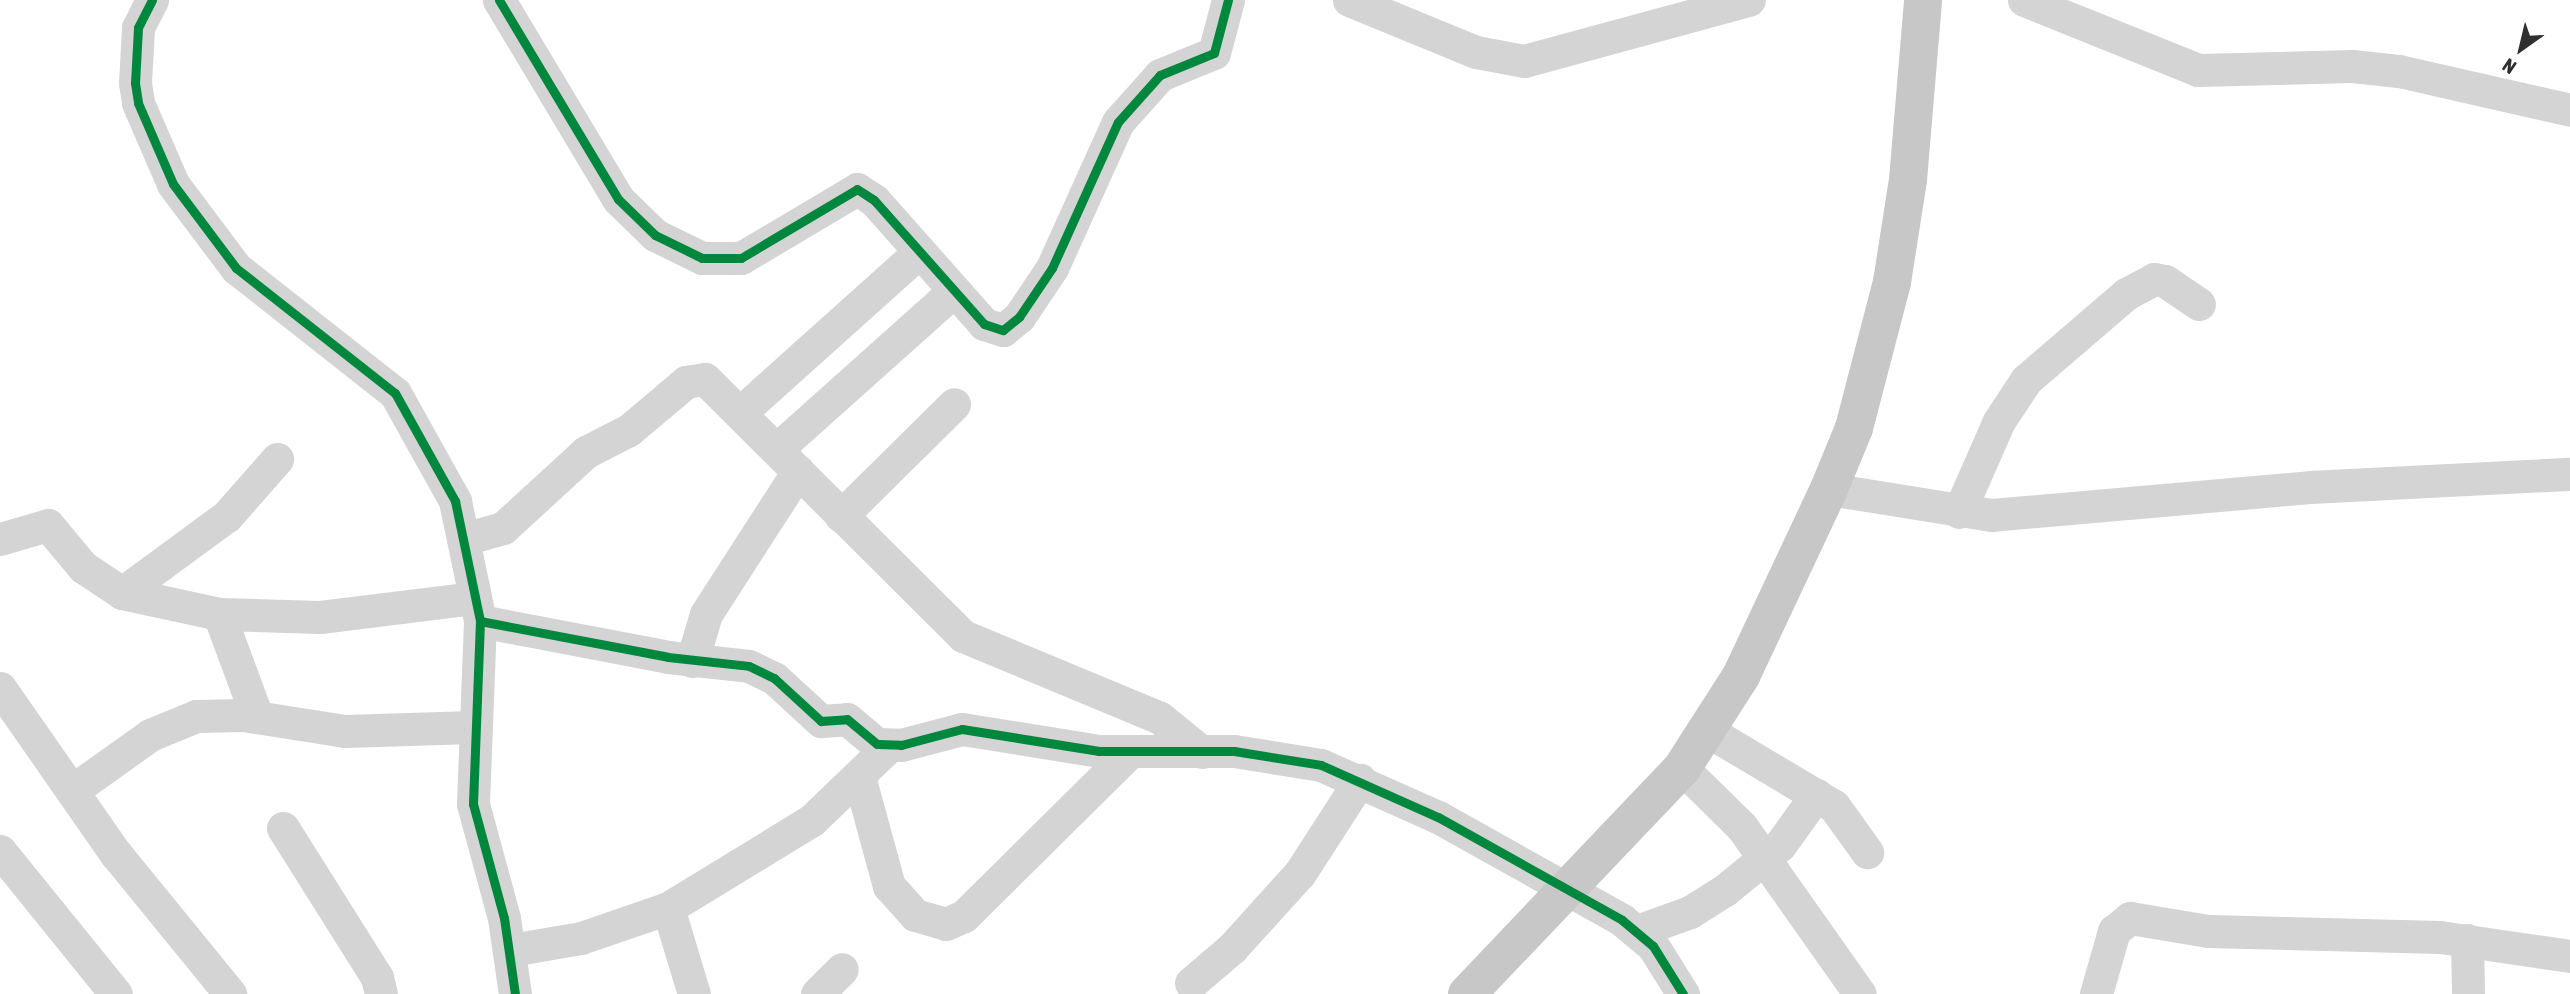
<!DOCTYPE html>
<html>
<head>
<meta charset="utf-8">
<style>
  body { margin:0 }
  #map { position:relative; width:2570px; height:994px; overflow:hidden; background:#fff; font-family:"Asap Condensed",sans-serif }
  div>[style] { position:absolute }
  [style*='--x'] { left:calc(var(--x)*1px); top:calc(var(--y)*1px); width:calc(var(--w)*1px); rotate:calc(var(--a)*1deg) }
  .minor>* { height:33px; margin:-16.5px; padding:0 16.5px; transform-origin:16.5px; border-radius:16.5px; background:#d4d4d4 }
  .major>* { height:38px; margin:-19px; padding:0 19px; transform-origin:19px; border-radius:19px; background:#c7c7c7 }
  .cycleway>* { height:9px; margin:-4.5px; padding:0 4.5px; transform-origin:4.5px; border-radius:4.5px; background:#00873e }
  span { translate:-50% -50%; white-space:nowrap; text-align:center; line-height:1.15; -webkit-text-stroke:7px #fff; paint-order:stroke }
  .north { position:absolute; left:2486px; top:14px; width:70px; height:70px; -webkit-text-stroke:5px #fff; paint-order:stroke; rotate:214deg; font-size:19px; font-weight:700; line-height:28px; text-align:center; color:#2f2f2f }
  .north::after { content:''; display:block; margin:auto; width:24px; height:32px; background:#2f2f2f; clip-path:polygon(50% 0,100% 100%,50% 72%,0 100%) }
</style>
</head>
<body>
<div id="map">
  <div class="minor">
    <div style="--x:152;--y:0;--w:31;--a:117"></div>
    <div style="--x:138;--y:28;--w:55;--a:93.1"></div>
    <div style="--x:135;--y:83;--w:20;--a:81"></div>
    <div style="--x:138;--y:103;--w:88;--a:66.6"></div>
    <div style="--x:173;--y:184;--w:105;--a:53.1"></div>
    <div style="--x:236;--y:268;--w:202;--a:38.2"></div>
    <div style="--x:395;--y:393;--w:124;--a:60.9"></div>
    <div style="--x:455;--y:501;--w:123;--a:78.2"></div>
    <div style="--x:480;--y:621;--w:183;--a:92.2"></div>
    <div style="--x:473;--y:804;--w:118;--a:74.8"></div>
    <div style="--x:504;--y:918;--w:77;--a:81.8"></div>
    <div style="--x:499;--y:0;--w:232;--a:59.1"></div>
    <div style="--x:618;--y:199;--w:52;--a:44.2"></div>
    <div style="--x:655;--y:235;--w:52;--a:26.1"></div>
    <div style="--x:702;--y:258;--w:39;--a:0"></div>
    <div style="--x:741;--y:258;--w:135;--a:-30.7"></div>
    <div style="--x:857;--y:189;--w:20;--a:33"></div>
    <div style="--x:874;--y:200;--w:166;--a:48.4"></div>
    <div style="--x:984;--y:324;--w:20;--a:18"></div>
    <div style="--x:1003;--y:330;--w:21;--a:-39"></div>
    <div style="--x:1019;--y:317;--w:59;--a:-56"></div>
    <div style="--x:1052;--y:268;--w:160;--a:-65.7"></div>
    <div style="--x:1118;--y:122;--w:63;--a:-48.2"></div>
    <div style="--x:1160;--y:75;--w:58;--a:-22.2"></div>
    <div style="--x:1214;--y:53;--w:55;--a:-75.2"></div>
    <div style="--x:1349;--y:0;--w:137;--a:22.3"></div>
    <div style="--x:1476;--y:52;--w:49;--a:10.6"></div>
    <div style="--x:1524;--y:61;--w:233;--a:-15.2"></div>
    <div style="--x:2024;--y:0;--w:188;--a:21.9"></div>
    <div style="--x:2198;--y:70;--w:154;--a:-1.5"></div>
    <div style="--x:2352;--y:66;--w:47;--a:6.1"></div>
    <div style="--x:2399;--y:71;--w:175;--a:12.8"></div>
    <div style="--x:742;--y:411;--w:238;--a:-41.9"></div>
    <div style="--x:777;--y:449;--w:237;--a:-41.8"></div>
    <div style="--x:1829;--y:489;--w:164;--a:9.1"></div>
    <div style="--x:1991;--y:515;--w:320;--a:-5"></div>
    <div style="--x:2310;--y:487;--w:260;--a:-2.9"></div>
    <div style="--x:1959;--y:512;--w:99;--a:-66.3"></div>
    <div style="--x:1999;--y:421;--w:49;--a:-56.6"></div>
    <div style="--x:2026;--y:380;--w:132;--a:-40.7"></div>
    <div style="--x:2126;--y:294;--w:32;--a:-28"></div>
    <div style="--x:2154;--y:279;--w:11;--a:10"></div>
    <div style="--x:2165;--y:281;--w:41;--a:34.1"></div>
    <div style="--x:841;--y:516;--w:159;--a:-44.7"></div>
    <div style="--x:0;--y:539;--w:50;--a:-16.3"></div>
    <div style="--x:48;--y:525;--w:55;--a:50.2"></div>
    <div style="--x:83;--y:567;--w:47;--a:33.7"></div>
    <div style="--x:122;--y:593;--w:99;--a:12.2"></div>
    <div style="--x:219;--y:614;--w:101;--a:1.7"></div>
    <div style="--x:320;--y:617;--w:156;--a:-7"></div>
    <div style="--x:464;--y:539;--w:41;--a:-15.8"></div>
    <div style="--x:503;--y:528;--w:113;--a:-42.5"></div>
    <div style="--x:586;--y:452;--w:48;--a:-27.1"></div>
    <div style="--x:629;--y:430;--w:75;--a:-40.1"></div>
    <div style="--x:686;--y:382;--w:19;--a:-9"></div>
    <div style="--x:705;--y:379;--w:364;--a:44.9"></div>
    <div style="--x:963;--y:636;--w:213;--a:22.6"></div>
    <div style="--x:1160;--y:718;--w:54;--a:39"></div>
    <div style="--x:122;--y:593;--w:130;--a:-36.3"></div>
    <div style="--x:227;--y:516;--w:76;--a:-48.7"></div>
    <div style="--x:219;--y:614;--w:110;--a:69.7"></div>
    <div style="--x:480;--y:621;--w:191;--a:10.8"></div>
    <div style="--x:668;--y:657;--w:81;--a:6.3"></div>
    <div style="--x:749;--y:666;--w:28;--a:26"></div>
    <div style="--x:774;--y:678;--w:64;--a:42.5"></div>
    <div style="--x:821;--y:721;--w:26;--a:-4"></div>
    <div style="--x:847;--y:719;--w:39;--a:40"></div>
    <div style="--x:877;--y:744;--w:24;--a:2"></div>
    <div style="--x:901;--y:745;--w:63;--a:-14.7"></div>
    <div style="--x:962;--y:729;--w:139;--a:9.1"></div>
    <div style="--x:1099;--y:751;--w:135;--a:0"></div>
    <div style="--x:1234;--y:751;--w:88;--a:9.1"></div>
    <div style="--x:1321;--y:765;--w:128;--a:24"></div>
    <div style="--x:1438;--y:817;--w:211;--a:29.2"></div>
    <div style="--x:1622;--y:920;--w:40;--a:40"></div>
    <div style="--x:1653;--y:946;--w:57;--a:58"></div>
    <div style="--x:692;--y:661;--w:49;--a:-73.4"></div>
    <div style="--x:706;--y:614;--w:170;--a:-57.2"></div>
    <div style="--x:0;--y:688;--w:203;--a:55.1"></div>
    <div style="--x:116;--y:854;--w:181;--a:50.8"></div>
    <div style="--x:1708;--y:731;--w:147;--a:30.8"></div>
    <div style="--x:1834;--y:806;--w:57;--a:54.3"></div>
    <div style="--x:1682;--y:768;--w:84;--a:44.5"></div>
    <div style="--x:1742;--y:827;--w:204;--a:54.8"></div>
    <div style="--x:860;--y:780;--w:110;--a:74.7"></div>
    <div style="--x:889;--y:886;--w:39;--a:48"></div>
    <div style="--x:915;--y:915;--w:32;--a:16"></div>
    <div style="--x:946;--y:924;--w:20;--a:-24"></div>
    <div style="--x:964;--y:916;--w:232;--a:-44.7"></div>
    <div style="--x:73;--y:790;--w:95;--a:-35.5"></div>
    <div style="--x:150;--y:735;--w:50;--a:-22.4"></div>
    <div style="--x:196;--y:716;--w:47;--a:-1.2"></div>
    <div style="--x:243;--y:715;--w:103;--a:8.9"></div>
    <div style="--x:345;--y:731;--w:127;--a:-1.8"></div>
    <div style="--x:283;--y:828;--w:176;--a:57.8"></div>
    <div style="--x:377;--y:977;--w:17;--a:77"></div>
    <div style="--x:0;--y:851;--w:184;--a:51"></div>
    <div style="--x:668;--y:908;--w:90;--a:73.2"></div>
    <div style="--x:1637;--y:931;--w:56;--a:-19.7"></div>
    <div style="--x:1690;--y:912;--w:41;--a:-32.2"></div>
    <div style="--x:1725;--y:890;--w:71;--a:-39.3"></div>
    <div style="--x:1780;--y:845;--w:62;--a:-54.2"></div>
    <div style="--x:2467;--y:940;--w:54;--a:88.9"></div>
    <div style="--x:511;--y:950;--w:71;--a:-9.7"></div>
    <div style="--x:581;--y:938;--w:92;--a:-19"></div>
    <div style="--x:668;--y:908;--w:169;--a:-31.4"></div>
    <div style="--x:812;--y:820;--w:107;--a:-43.9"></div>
    <div style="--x:1191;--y:983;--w:54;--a:-40.5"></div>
    <div style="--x:1232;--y:948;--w:101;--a:-47.8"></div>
    <div style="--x:1300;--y:873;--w:111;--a:-57.2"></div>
    <div style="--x:817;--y:994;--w:35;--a:-45"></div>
    <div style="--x:2096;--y:994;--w:66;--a:-74.1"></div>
    <div style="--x:2114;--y:931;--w:21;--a:-39"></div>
    <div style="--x:2130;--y:918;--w:79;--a:9.5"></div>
    <div style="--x:2208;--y:931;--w:232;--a:1.5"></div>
    <div style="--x:2440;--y:937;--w:131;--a:8.3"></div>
  </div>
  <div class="major">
    <div style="--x:1467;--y:994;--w:312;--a:-46.4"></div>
    <div style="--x:1682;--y:768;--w:109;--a:-57.3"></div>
    <div style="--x:1741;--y:676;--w:207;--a:-64.8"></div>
    <div style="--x:1829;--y:489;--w:66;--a:-67.7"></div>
    <div style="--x:1854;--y:428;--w:151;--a:-75.4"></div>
    <div style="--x:1892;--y:282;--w:103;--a:-81.1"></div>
    <div style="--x:1908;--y:180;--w:181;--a:-85.2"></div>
  </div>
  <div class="cycleway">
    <div style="--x:152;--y:0;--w:31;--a:117"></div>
    <div style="--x:138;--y:28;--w:55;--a:93.1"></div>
    <div style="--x:135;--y:83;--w:20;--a:81"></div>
    <div style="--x:138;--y:103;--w:88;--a:66.6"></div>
    <div style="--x:173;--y:184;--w:105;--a:53.1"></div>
    <div style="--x:236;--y:268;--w:202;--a:38.2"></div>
    <div style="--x:395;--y:393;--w:124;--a:60.9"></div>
    <div style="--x:455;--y:501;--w:123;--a:78.2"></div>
    <div style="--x:480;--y:621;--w:183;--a:92.2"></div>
    <div style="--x:473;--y:804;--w:118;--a:74.8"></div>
    <div style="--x:504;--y:918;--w:77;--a:81.8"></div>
    <div style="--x:499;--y:0;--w:232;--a:59.1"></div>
    <div style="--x:618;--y:199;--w:52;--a:44.2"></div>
    <div style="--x:655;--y:235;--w:52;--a:26.1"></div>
    <div style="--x:702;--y:258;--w:39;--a:0"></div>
    <div style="--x:741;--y:258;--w:135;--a:-30.7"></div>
    <div style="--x:857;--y:189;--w:20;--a:33"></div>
    <div style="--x:874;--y:200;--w:166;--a:48.4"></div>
    <div style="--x:984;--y:324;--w:20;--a:18"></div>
    <div style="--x:1003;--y:330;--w:21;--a:-39"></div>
    <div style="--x:1019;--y:317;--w:59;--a:-56"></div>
    <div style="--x:1052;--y:268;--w:160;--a:-65.7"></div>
    <div style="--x:1118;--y:122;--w:63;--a:-48.2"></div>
    <div style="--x:1160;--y:75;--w:58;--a:-22.2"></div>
    <div style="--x:1214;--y:53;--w:55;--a:-75.2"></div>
    <div style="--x:480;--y:621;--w:191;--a:10.8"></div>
    <div style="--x:668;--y:657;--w:81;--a:6.3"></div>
    <div style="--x:749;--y:666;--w:28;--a:26"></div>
    <div style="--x:774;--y:678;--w:64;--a:42.5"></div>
    <div style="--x:821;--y:721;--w:26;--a:-4"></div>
    <div style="--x:847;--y:719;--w:39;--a:40"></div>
    <div style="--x:877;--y:744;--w:24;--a:2"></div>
    <div style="--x:901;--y:745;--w:63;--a:-14.7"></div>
    <div style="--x:962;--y:729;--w:139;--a:9.1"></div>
    <div style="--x:1099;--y:751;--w:135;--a:0"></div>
    <div style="--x:1234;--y:751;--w:88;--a:9.1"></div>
    <div style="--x:1321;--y:765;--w:128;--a:24"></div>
    <div style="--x:1438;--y:817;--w:211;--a:29.2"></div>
    <div style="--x:1622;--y:920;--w:40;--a:40"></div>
    <div style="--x:1653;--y:946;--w:57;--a:58"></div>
  </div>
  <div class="north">N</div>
</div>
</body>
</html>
